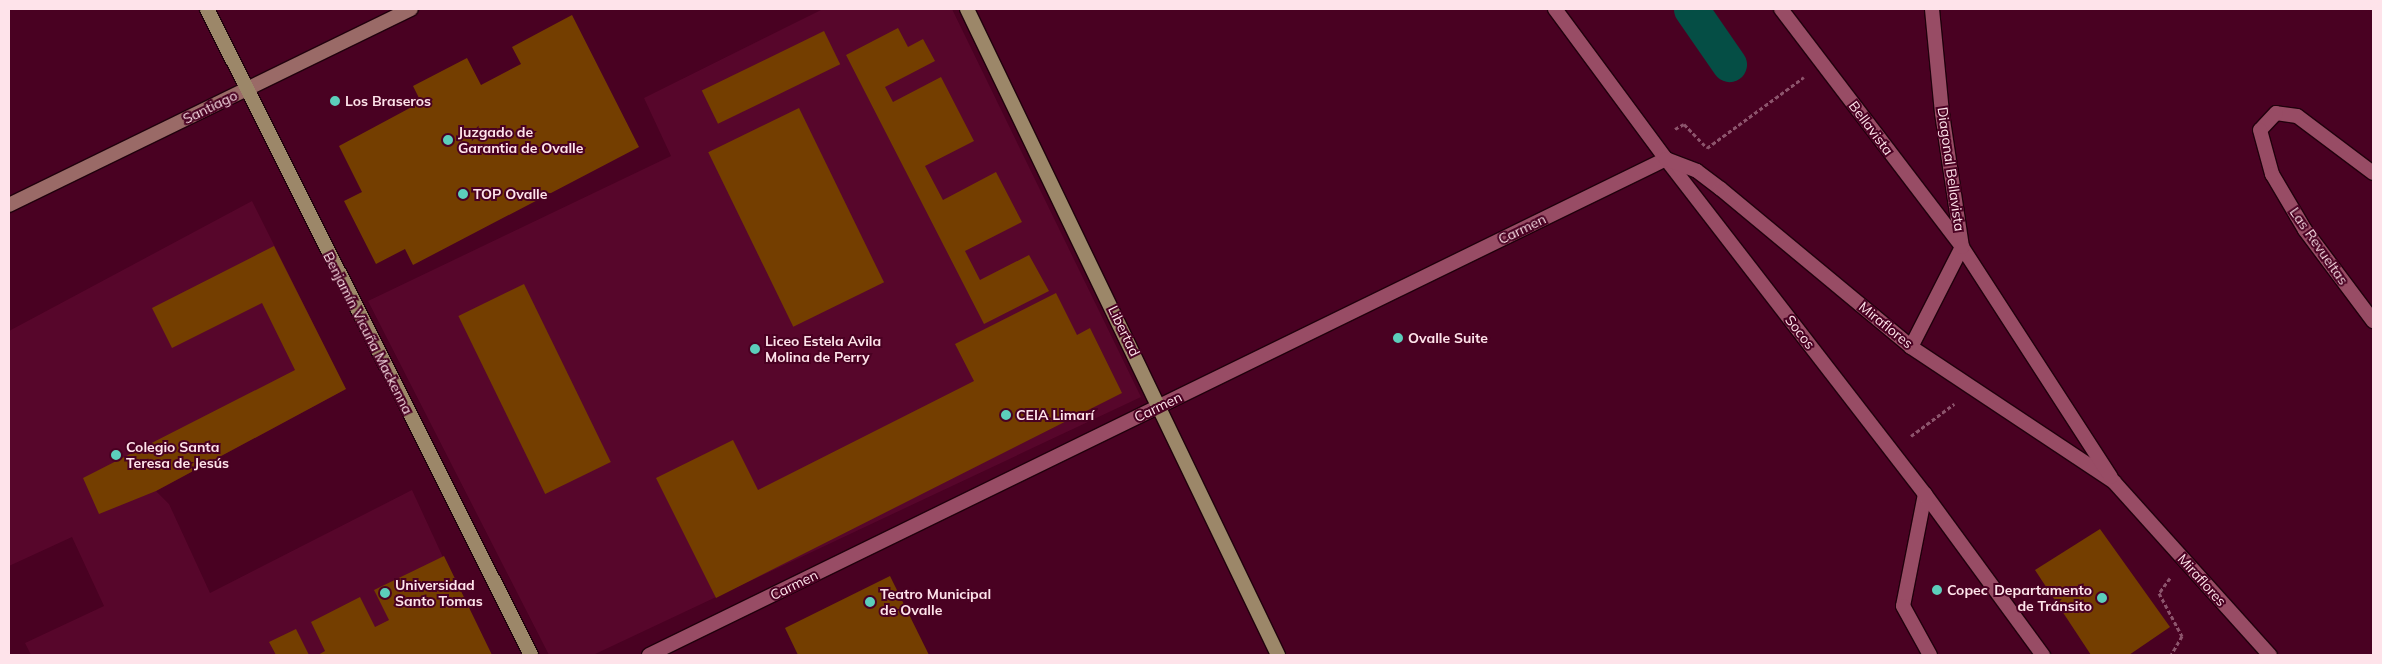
<!DOCTYPE html>
<html>
<head>
<meta charset="utf-8">
<style>
  body { margin:0 }
  #map { position:relative; width:2382px; height:664px; overflow:hidden; background:#490122; font-family:Mulish,sans-serif }
  div>[style] { position:absolute }
  [style*='--x'] { left:calc(var(--x)*1px); top:calc(var(--y)*1px); width:calc(var(--w)*1px); rotate:calc(var(--a)*1deg) }
  .built>* { inset:0; background:#57062b }
  .canal>* { height:35px; margin:-17.5px; padding:0 17.5px; transform-origin:17.5px; border-radius:17.5px; background:#054e45 }
  .building>* { inset:0; background:#743e00; transform-origin:0 0 }
  .path>* { height:3px; margin-top:-1.5px; transform-origin:0; background:repeating-linear-gradient(90deg,#8c546c 0 4px,transparent 0 6.5px) }
  .roads { filter:drop-shadow(1px 0 #21010d) drop-shadow(-1px 0 #21010d) drop-shadow(0 1px #21010d) drop-shadow(0 -1px #21010d) }
  .service>* { height:14px; margin:-7px; padding:0 7px; transform-origin:7px; border-radius:7px; background:#984c65 }
  .minor>* { height:14px; margin:-7px; padding:0 7px; transform-origin:7px; border-radius:7px; background:#984c65 }
  .tertiary>* { height:14px; margin:-7px; padding:0 7px; transform-origin:7px; border-radius:7px; background:#984c65 }
  .secondary>* { height:14px; margin:-7px; padding:0 7px; transform-origin:7px; border-radius:7px; background:#9a6a67 }
  .primary>* { height:14px; margin:-7px; padding:0 7px; transform-origin:7px; border-radius:7px; background:#9c8769 }
  .dots>* { width:14px; height:14px; translate:-50% -50%; box-sizing:border-box; border:2px solid #490122; border-radius:50% }
  span { translate:-50% -50%; white-space:nowrap; text-align:center; line-height:1.15; -webkit-text-stroke:4px #490122; paint-order:stroke }
  .poi-label { font-size:14px; color:#fee3ea; font-weight:700 }
  .left { translate:0 -50%; text-align:left }
  .right { translate:-100% -50%; text-align:right }
  .street-label { font-size:14px; color:#fee3ea }
  .frame { position:absolute; inset:0; border:10px solid #fee3ea; pointer-events:none }
</style>
</head>
<body>
<div id="map">
  <div class="built">
    <div style="clip-path:polygon(823px 9px,952px 9px,1141px 397px,593px 655px,549px 655px,368px 301px,671px 156px,644px 98px)"></div>
    <div style="clip-path:polygon(252px 201px,346px 389px,156px 491px,169px 504px,210px 593px,412px 490px,488px 655px,31px 655px,25px 643px,104px 606px,72px 537px,9px 566px,9px 331px)"></div>
  </div>
  <div class="canal">
    <div style="--x:1691;--y:9;--w:67;--a:55.4"></div>
  </div>
  <div class="building">
    <div style="clip-path:polygon(572px 15px,639px 147px,413px 265px,405px 249px,376px 264px,344px 201px,362px 192px,339px 146px,421px 102px,413px 86px,467px 58px,481px 85px,521px 64px,512px 47px)"></div>
    <div style="clip-path:polygon(898px 28px,908px 47px,923px 39px,935px 61px,885px 87px,893px 102px,941px 77px,974px 141px,925px 166px,943px 200px,996px 172px,1022px 222px,965px 251px,980px 280px,1029px 255px,1049px 291px,984px 324px,846px 55px)"></div>
    <div style="left:824px;top:31px;width:37px;height:136px;rotate:64deg"></div>
    <div style="left:799px;top:108px;width:194px;height:101px;rotate:64deg"></div>
    <div style="clip-path:polygon(274px 246px,346px 389px,156px 491px,99px 514px,83px 478px,295px 370px,262px 303px,172px 348px,152px 308px)"></div>
    <div style="left:524px;top:284px;width:198px;height:73px;rotate:64deg"></div>
    <div style="clip-path:polygon(1056px 293px,1077px 335px,1090px 328px,1122px 393px,716px 598px,656px 478px,733px 440px,758px 490px,974px 381px,955px 344px)"></div>
    <div style="clip-path:polygon(2100px 529px,2170px 627px,2129px 655px,2091px 655px,2035px 570px)"></div>
    <div style="clip-path:polygon(444px 556px,492px 655px,318px 655px,325px 651px,311px 622px,360px 597px,375px 627px,389px 620px,374px 590px)"></div>
    <div style="clip-path:polygon(890px 576px,929px 655px,798px 655px,785px 628px)"></div>
    <div style="clip-path:polygon(296px 629px,309px 655px,276px 655px,269px 642px)"></div>
  </div>
  <div class="path">
    <div style="--x:1675;--y:129;--w:10;--a:-29"></div>
    <div style="--x:1684;--y:124;--w:33;--a:46"></div>
    <div style="--x:1707;--y:148;--w:120;--a:-36.2"></div>
    <div style="--x:1911;--y:436;--w:54;--a:-36.7"></div>
    <div style="--x:2170;--y:578;--w:19;--a:126"></div>
    <div style="--x:2159;--y:593;--w:49;--a:61.9"></div>
    <div style="--x:2182;--y:636;--w:22;--a:120"></div>
  </div>
  <div class="roads">
    <div class="service">
      <div style="--x:1925;--y:494;--w:114;--a:101.1"></div>
      <div style="--x:1903;--y:606;--w:56;--a:61.1"></div>
    </div>
    <div class="minor">
      <div style="--x:1781;--y:9;--w:299;--a:52.7"></div>
      <div style="--x:2373;--y:173;--w:95;--a:-143.1"></div>
      <div style="--x:2297;--y:116;--w:21;--a:-172"></div>
      <div style="--x:2276;--y:113;--w:23;--a:133"></div>
      <div style="--x:2260;--y:130;--w:46;--a:74.7"></div>
      <div style="--x:2272;--y:174;--w:65;--a:59.5"></div>
      <div style="--x:2305;--y:230;--w:114;--a:53.2"></div>
      <div style="--x:649;--y:655;--w:1132;--a:-26"></div>
      <div style="--x:1666;--y:159;--w:423;--a:52.3"></div>
      <div style="--x:1925;--y:494;--w:200;--a:53.8"></div>
    </div>
    <div class="tertiary">
      <div style="--x:1555;--y:9;--w:187;--a:53.5"></div>
      <div style="--x:1666;--y:159;--w:33;--a:21"></div>
      <div style="--x:1697;--y:171;--w:30;--a:37"></div>
      <div style="--x:1721;--y:189;--w:247;--a:39.7"></div>
      <div style="--x:1911;--y:347;--w:244;--a:33.6"></div>
      <div style="--x:2114;--y:482;--w:233;--a:48"></div>
      <div style="--x:1962;--y:247;--w:274;--a:57.1"></div>
      <div style="--x:1911;--y:347;--w:112;--a:-63"></div>
      <div style="--x:1962;--y:247;--w:135;--a:-98.5"></div>
      <div style="--x:1942;--y:113;--w:104;--a:-95.5"></div>
    </div>
    <div class="secondary">
      <div style="--x:9;--y:205;--w:447;--a:-26"></div>
    </div>
    <div class="primary">
      <div style="--x:207;--y:9;--w:723;--a:63.36"></div>
      <div style="--x:967;--y:9;--w:717;--a:64.29"></div>
    </div>
  </div>
  <div class="dots">
    <div style="left:335px;top:101px;background:#5ccebb"></div>
    <div style="left:448px;top:140px;background:#5ccebb"></div>
    <div style="left:463px;top:194px;background:#5ccebb"></div>
    <div style="left:1398px;top:338px;background:#5ccebb"></div>
    <div style="left:755px;top:349px;background:#5ccebb"></div>
    <div style="left:1006px;top:415px;background:#5ccebb"></div>
    <div style="left:116px;top:455px;background:#5ccebb"></div>
    <div style="left:1937px;top:590px;background:#5ccebb"></div>
    <div style="left:385px;top:593px;background:#5ccebb"></div>
    <div style="left:2102px;top:598px;background:#5ccebb"></div>
    <div style="left:870px;top:602px;background:#5ccebb"></div>
  </div>
  <div class="poi-label">
    <span class="left" style="left:345px;top:101px">Los Braseros</span>
    <span class="left" style="left:458px;top:140px">Juzgado de<br>Garantia de Ovalle</span>
    <span class="left" style="left:473px;top:194px">TOP Ovalle</span>
    <span class="left" style="left:1408px;top:338px">Ovalle Suite</span>
    <span class="left" style="left:765px;top:349px">Liceo Estela Avila<br>Molina de Perry</span>
    <span class="left" style="left:1016px;top:415px">CEIA Limarí</span>
    <span class="left" style="left:126px;top:455px">Colegio Santa<br>Teresa de Jesús</span>
    <span class="left" style="left:395px;top:593px">Universidad<br>Santo Tomas</span>
    <span class="left" style="left:1947px;top:590px">Copec</span>
    <span class="right" style="left:2092px;top:598px">Departamento<br>de Tránsito</span>
    <span class="left" style="left:880px;top:602px">Teatro Municipal<br>de Ovalle</span>
  </div>
  <div class="street-label">
    <span style="left:210px;top:107px;rotate:-26deg">Santiago</span>
    <span style="left:1871px;top:128px;rotate:53deg">Bellavista</span>
    <span style="left:1951px;top:169px;rotate:82deg">Diagonal Bellavista</span>
    <span style="left:1522px;top:229px;rotate:-26deg">Carmen</span>
    <span style="left:2319px;top:246px;rotate:55deg">Las Revueltas</span>
    <span style="left:1886px;top:325px;rotate:39deg">Miraflores</span>
    <span style="left:1124px;top:331px;rotate:64deg">Libertad</span>
    <span style="left:1800px;top:332px;rotate:52deg">Socos</span>
    <span style="left:368px;top:333px;rotate:63deg">Benjamín Vicuña Mackenna</span>
    <span style="left:1158px;top:407px;rotate:-26deg">Carmen</span>
    <span style="left:2202px;top:580px;rotate:48deg">Miraflores</span>
    <span style="left:794px;top:585px;rotate:-26deg">Carmen</span>
  </div>
  <div class="frame"></div>
</div>
</body>
</html>
